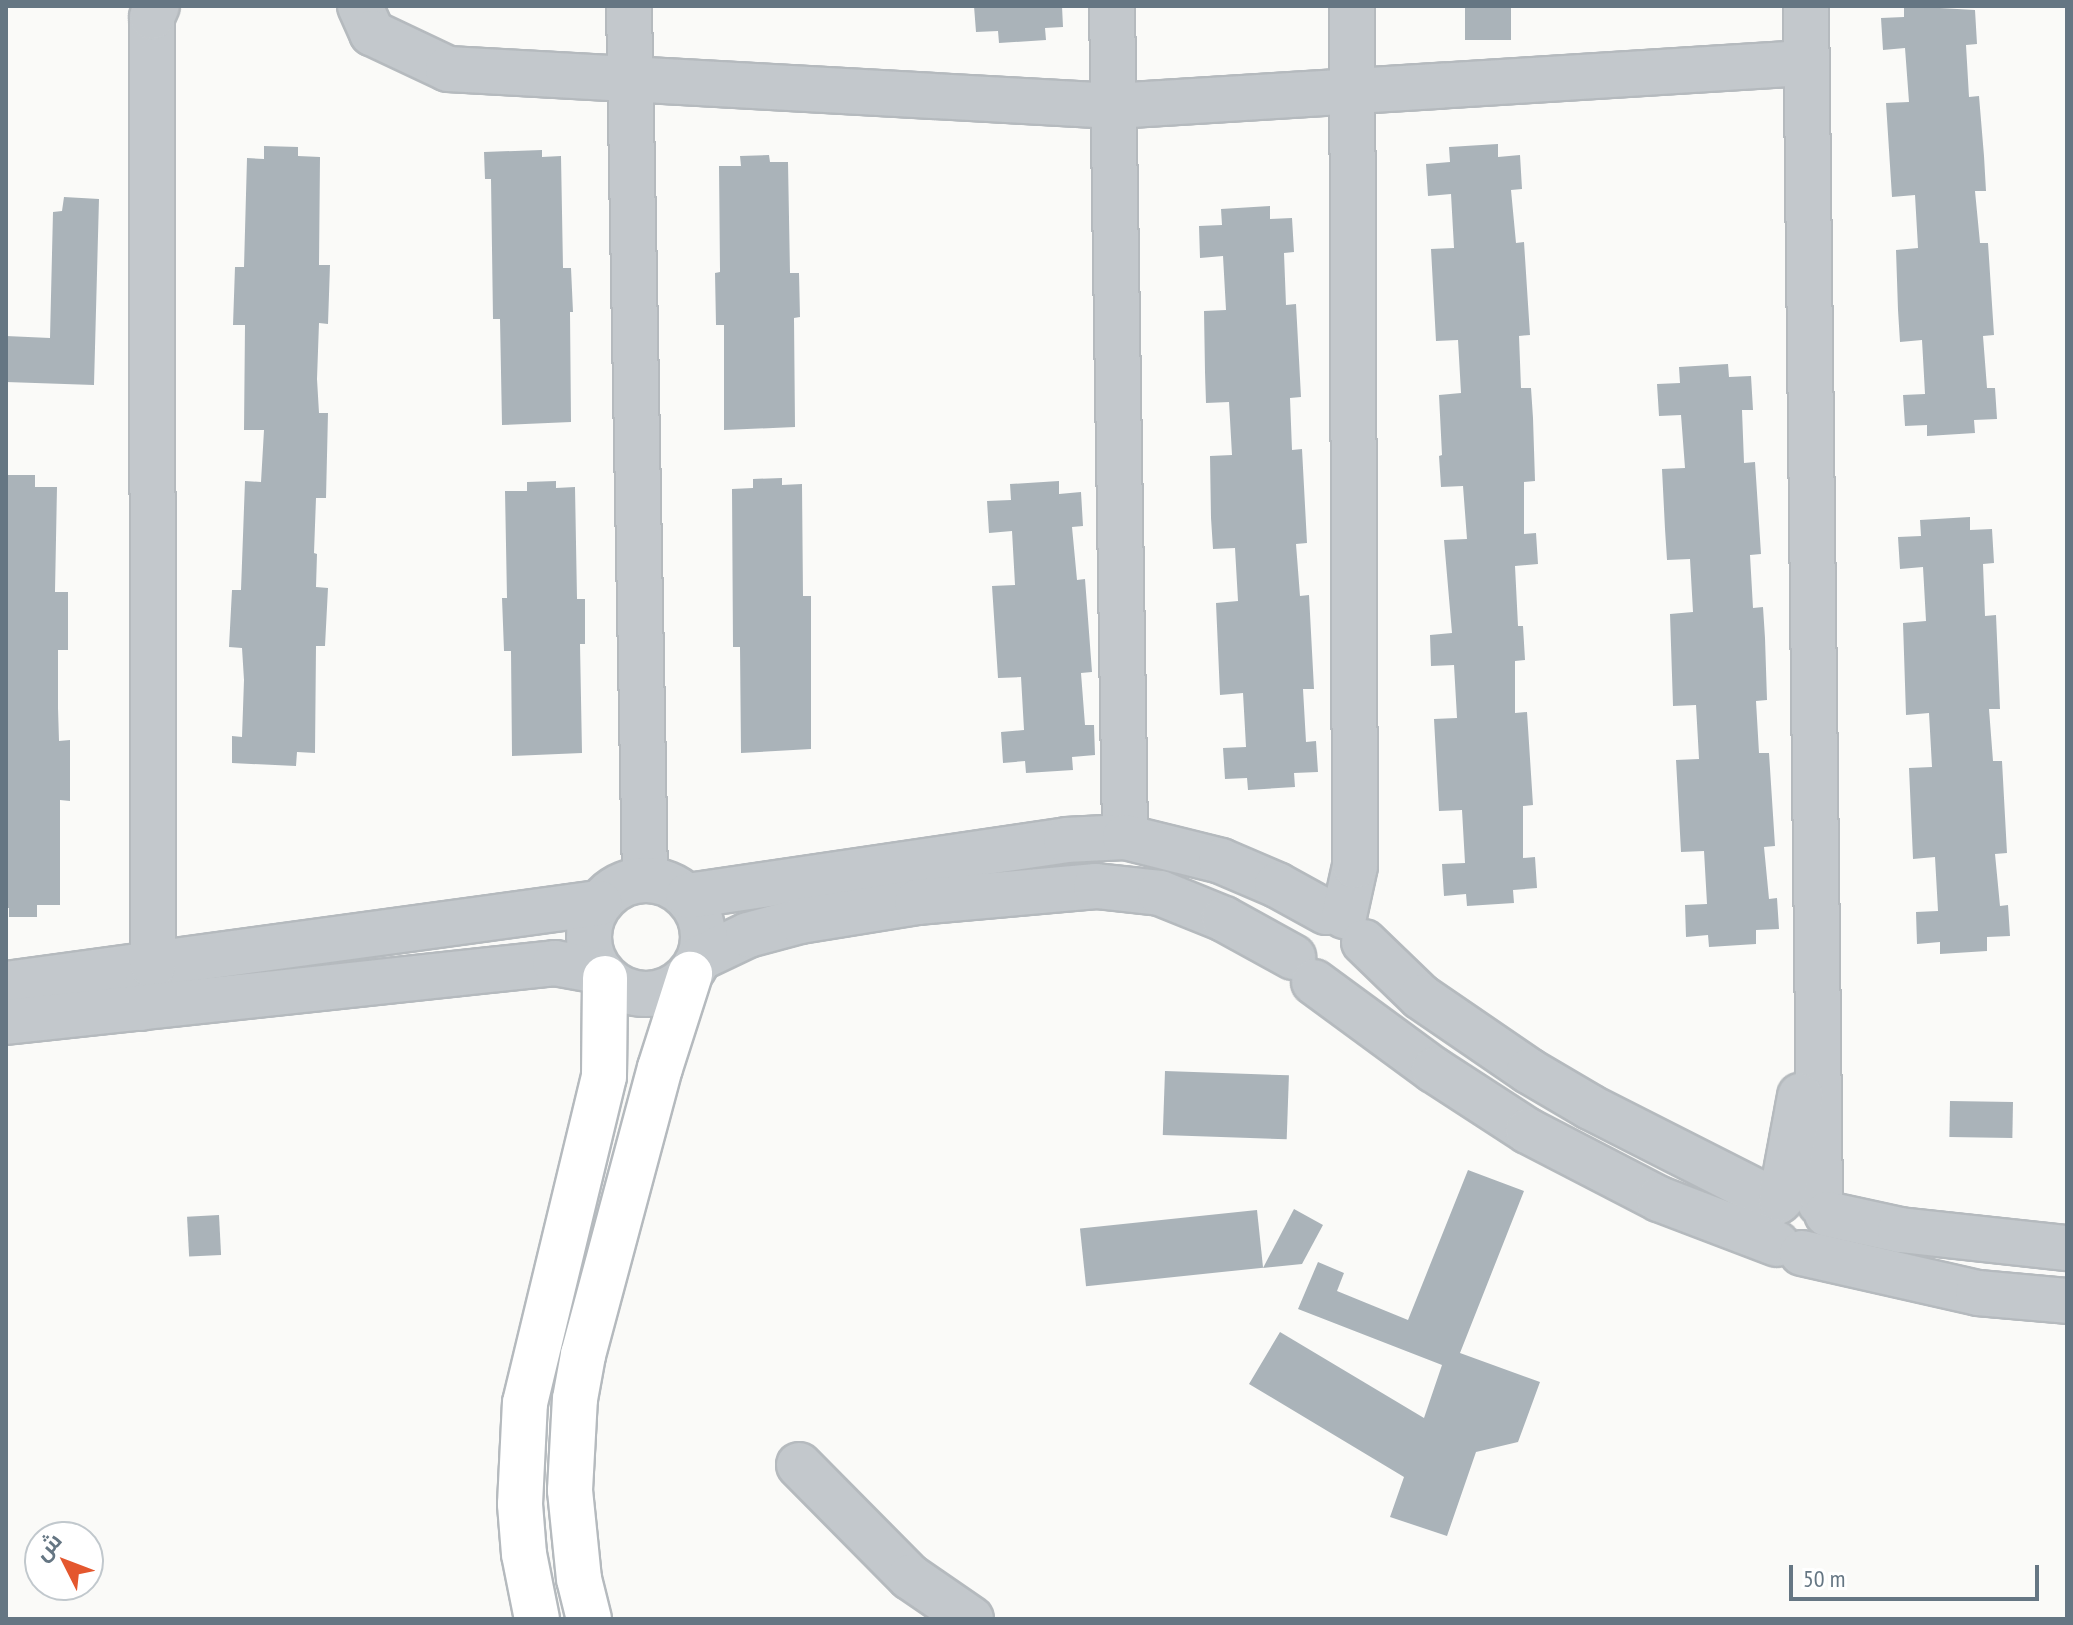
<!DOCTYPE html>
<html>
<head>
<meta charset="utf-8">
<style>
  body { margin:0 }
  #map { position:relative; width:2073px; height:1625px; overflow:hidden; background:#fafaf8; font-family:"PT Sans Narrow",Cairo,sans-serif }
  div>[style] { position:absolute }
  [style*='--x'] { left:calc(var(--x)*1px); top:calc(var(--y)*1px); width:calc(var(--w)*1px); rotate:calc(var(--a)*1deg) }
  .building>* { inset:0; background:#aab3b9; transform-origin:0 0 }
  .roads { filter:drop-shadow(2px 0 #b5babe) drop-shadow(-2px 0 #b5babe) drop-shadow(0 2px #b5babe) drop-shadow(0 -2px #b5babe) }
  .minor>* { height:44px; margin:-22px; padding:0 22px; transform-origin:22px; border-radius:22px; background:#c3c8cc }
  .minor>.ring { margin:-22px; padding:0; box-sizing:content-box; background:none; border:44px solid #c3c8cc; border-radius:50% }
  .major>* { height:44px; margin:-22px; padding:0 22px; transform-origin:22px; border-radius:22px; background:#fff }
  span { translate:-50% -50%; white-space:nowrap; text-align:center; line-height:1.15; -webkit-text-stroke:8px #fff; paint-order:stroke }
  .frame { position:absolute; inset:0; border:8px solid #657683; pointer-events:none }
  .north { position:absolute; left:24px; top:1521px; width:80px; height:80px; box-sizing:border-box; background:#fff; border:2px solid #c1c8cd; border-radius:50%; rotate:312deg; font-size:22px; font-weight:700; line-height:32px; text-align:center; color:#657683 }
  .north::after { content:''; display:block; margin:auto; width:28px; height:36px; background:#e4572e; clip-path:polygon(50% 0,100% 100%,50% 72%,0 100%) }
  .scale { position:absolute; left:1789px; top:1565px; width:250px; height:36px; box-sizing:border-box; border:4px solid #657683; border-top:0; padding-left:10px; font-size:24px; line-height:28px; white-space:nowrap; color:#657683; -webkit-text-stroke:6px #fff; paint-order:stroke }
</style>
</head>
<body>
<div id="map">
  <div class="building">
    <div style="clip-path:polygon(974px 6px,1062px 6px,1063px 27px,1045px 28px,1046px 40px,999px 43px,998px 31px,976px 32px)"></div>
    <div style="left:1465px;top:6px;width:46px;height:34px"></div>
    <div style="clip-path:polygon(1904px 6px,1975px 10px,1977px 44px,1966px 45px,1969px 97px,1979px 96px,1984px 156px,1986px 191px,1975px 191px,1980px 243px,1988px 243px,1994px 335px,1983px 336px,1987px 388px,1995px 388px,1997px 419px,1974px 420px,1975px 433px,1927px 436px,1927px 425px,1905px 426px,1903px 395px,1925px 394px,1922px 340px,1900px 342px,1898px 310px,1896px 250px,1918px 248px,1915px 195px,1892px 197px,1886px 103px,1909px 102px,1905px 48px,1883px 50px,1881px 18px,1904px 17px)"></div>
    <div style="clip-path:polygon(1498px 144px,1498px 157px,1520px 155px,1522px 189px,1511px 190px,1516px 243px,1524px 242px,1530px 335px,1519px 336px,1521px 388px,1531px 388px,1533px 418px,1535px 481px,1524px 482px,1524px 534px,1536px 533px,1538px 564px,1515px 566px,1518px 626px,1523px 626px,1525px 660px,1515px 661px,1515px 713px,1527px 712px,1533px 805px,1523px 806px,1523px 858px,1535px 857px,1537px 888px,1513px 890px,1514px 903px,1467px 906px,1466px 894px,1444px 896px,1442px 864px,1465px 863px,1462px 810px,1439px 811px,1434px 719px,1457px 718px,1454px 665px,1431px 666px,1430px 635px,1452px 633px,1444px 540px,1467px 539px,1463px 486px,1441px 487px,1439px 456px,1442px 455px,1439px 395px,1461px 393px,1458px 340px,1436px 341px,1431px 249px,1454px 248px,1451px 194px,1428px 196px,1426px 164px,1450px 162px,1449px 147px)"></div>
    <div style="clip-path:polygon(264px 146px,298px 147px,298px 156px,320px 157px,319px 265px,330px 265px,328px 324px,319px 323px,317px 379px,319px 413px,328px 413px,326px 498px,316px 498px,314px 553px,317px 554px,316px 587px,328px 588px,325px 646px,316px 646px,315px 753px,297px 752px,296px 766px,232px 763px,232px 736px,242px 737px,244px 680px,242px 648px,229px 647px,232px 590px,241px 590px,245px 481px,261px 482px,264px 430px,244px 430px,245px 325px,233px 325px,235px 267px,244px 267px,247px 158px,264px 159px)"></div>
    <div style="clip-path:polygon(542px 150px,542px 157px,561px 156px,563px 268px,571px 268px,573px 312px,570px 312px,571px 422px,502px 425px,500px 319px,493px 319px,491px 179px,485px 179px,484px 152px)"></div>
    <div style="clip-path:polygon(769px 155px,770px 162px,788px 162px,790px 273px,799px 273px,800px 317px,794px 318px,795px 427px,724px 430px,724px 325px,716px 325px,715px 273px,720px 272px,719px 166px,741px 166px,740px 156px)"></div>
    <div style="clip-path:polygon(64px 197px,99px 199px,94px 385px,6px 382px,6px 336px,50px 338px,53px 212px,62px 211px)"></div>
    <div style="clip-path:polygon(1270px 206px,1270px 219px,1292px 218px,1294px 252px,1284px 253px,1286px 305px,1296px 304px,1301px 397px,1290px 398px,1292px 450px,1302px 449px,1307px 543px,1296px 544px,1300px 596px,1309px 595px,1314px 689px,1303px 689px,1306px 742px,1316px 741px,1318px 772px,1294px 773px,1295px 787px,1248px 790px,1247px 778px,1225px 779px,1223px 748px,1246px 747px,1243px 693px,1220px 695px,1216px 603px,1238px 601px,1235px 548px,1213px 549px,1211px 518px,1210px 456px,1232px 455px,1229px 402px,1206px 403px,1205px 372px,1204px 311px,1226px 310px,1223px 256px,1200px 258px,1199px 226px,1222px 225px,1221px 209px)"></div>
    <div style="clip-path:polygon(1728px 364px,1729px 377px,1751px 376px,1753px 410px,1742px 410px,1744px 463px,1755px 462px,1761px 554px,1750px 555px,1753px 608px,1763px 607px,1765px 638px,1767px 700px,1756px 701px,1759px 753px,1769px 753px,1775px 846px,1764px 847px,1769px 899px,1777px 898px,1779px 929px,1756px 930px,1756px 944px,1709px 947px,1708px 935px,1686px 937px,1685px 905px,1707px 904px,1704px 851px,1681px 852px,1676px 760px,1699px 759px,1696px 705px,1673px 706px,1670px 614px,1693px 612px,1690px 559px,1667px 560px,1665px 529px,1662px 469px,1685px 468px,1681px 415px,1659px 416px,1657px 384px,1680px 383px,1679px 367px)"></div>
    <div style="clip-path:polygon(6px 475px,35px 475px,35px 487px,57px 487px,55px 592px,68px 592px,68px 650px,58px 650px,58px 708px,59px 741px,70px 740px,70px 801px,60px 800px,60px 905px,37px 905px,37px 917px,9px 917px,9px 908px,6px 908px)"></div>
    <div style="clip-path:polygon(782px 478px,782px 485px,802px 484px,803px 596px,811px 596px,811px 749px,741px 753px,740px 647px,733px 647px,732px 489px,753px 488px,753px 479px)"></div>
    <div style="clip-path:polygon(556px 481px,556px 488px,575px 487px,577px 599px,585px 599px,585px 644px,580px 644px,582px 753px,512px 756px,511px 651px,504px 651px,502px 598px,507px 598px,505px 491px,527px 491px,527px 482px)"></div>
    <div style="clip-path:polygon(1059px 481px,1059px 494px,1081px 492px,1083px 526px,1072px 527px,1077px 580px,1085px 579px,1092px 672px,1081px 673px,1085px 725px,1094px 725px,1095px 755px,1072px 757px,1073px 770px,1026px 773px,1025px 761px,1003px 763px,1001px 732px,1024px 730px,1021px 677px,998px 678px,992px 586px,1015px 585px,1012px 531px,989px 533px,987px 501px,1011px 500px,1010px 484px)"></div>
    <div style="clip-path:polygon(1970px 517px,1970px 530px,1992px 529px,1994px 563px,1983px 564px,1985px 616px,1996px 615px,2000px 709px,1989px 709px,1993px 761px,2002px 761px,2007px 853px,1995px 854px,2000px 906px,2008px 905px,2010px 936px,1987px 937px,1987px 951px,1940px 954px,1940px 942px,1917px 944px,1916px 912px,1938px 911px,1935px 857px,1913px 859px,1909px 768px,1932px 767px,1929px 713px,1906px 715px,1903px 623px,1926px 621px,1923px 567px,1900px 569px,1898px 537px,1921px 536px,1920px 520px)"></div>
    <div style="left:1165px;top:1071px;width:124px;height:64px;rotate:2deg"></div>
    <div style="left:1950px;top:1101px;width:63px;height:36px;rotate:1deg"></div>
    <div style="clip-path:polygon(1468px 1170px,1524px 1191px,1460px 1353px,1540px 1382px,1518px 1442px,1476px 1452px,1447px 1536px,1390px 1517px,1404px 1477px,1249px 1384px,1280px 1332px,1424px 1418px,1442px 1365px,1298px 1309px,1318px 1262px,1344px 1273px,1337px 1291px,1408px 1320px)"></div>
    <div style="clip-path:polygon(1294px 1209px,1323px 1225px,1302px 1264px,1263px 1268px)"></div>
    <div style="left:1257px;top:1210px;width:58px;height:178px;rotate:84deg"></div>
    <div style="left:219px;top:1215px;width:40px;height:32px;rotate:87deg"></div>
  </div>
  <div class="roads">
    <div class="minor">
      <div style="--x:360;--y:6;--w:30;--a:66"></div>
      <div style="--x:372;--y:33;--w:84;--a:25.3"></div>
      <div style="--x:448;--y:69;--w:667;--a:3.18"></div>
      <div style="--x:1114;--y:106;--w:692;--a:-3.56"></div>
      <div style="--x:629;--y:6;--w:873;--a:88.95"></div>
      <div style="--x:1112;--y:6;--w:831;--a:89.1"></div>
      <div style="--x:1806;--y:6;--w:1197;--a:89.33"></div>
      <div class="ring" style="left:589px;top:880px;width:70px;height:70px"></div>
      <div style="--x:688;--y:896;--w:382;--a:-8.4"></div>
      <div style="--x:1066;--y:840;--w:59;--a:-2.9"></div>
      <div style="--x:1125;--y:837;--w:99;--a:14"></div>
      <div style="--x:1221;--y:861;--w:61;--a:23.2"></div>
      <div style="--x:1277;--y:885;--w:56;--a:28.9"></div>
      <div style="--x:1344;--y:916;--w:51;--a:-77.6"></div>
      <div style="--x:1355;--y:866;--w:860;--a:-90.2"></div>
      <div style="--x:1364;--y:942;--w:79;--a:44"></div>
      <div style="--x:1421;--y:997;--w:131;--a:34.4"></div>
      <div style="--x:1529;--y:1071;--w:71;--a:30.5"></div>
      <div style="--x:1590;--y:1107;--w:210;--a:26.9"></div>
      <div style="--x:700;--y:958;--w:53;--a:-25.6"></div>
      <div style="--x:748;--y:935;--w:54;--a:-15.1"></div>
      <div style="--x:800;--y:921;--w:119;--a:-9.2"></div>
      <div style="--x:917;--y:902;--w:180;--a:-5.1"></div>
      <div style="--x:1096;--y:886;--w:64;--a:6.2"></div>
      <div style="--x:1160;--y:893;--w:69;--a:22.1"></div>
      <div style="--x:1224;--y:919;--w:79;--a:28.8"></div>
      <div style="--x:1314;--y:982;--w:149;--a:36.3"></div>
      <div style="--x:1434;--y:1070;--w:112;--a:33"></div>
      <div style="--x:1528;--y:1131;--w:148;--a:27.4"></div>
      <div style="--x:1659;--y:1199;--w:126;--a:20.9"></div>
      <div style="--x:6;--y:984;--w:599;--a:-7.78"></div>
      <div style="--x:141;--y:1008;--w:44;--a:-74.1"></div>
      <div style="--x:153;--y:966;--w:949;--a:-90.06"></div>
      <div style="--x:152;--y:17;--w:12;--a:-66"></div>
      <div style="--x:6;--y:1022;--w:552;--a:-6.13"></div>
      <div style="--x:555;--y:963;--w:45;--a:10.3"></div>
      <div style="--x:1781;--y:1199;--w:105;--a:-79.5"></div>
      <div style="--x:1827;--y:1214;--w:75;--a:12.4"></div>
      <div style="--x:1900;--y:1230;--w:168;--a:6.2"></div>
      <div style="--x:1802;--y:1253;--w:180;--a:12.8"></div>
      <div style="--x:1978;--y:1293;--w:89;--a:5.1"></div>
      <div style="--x:799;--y:1465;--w:158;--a:45.3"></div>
      <div style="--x:910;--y:1577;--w:74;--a:34.5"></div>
    </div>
    <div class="major">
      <div style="--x:537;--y:1619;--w:66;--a:-101.3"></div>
      <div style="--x:524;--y:1554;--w:50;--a:-94.6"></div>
      <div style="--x:520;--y:1504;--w:101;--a:-87.2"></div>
      <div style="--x:525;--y:1403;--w:336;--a:-76.4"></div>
      <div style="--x:604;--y:1076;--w:98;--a:-89.4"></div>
      <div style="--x:589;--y:1619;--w:41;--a:-104"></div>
      <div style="--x:579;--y:1579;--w:89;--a:-95.8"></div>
      <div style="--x:570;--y:1490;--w:91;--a:-86.9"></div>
      <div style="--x:575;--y:1399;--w:45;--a:-79.7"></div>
      <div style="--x:583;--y:1355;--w:297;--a:-75"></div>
      <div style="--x:660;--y:1068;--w:99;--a:-72.3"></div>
    </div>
  </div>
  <div class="frame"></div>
  <div class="north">ش</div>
  <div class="scale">50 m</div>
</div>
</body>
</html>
